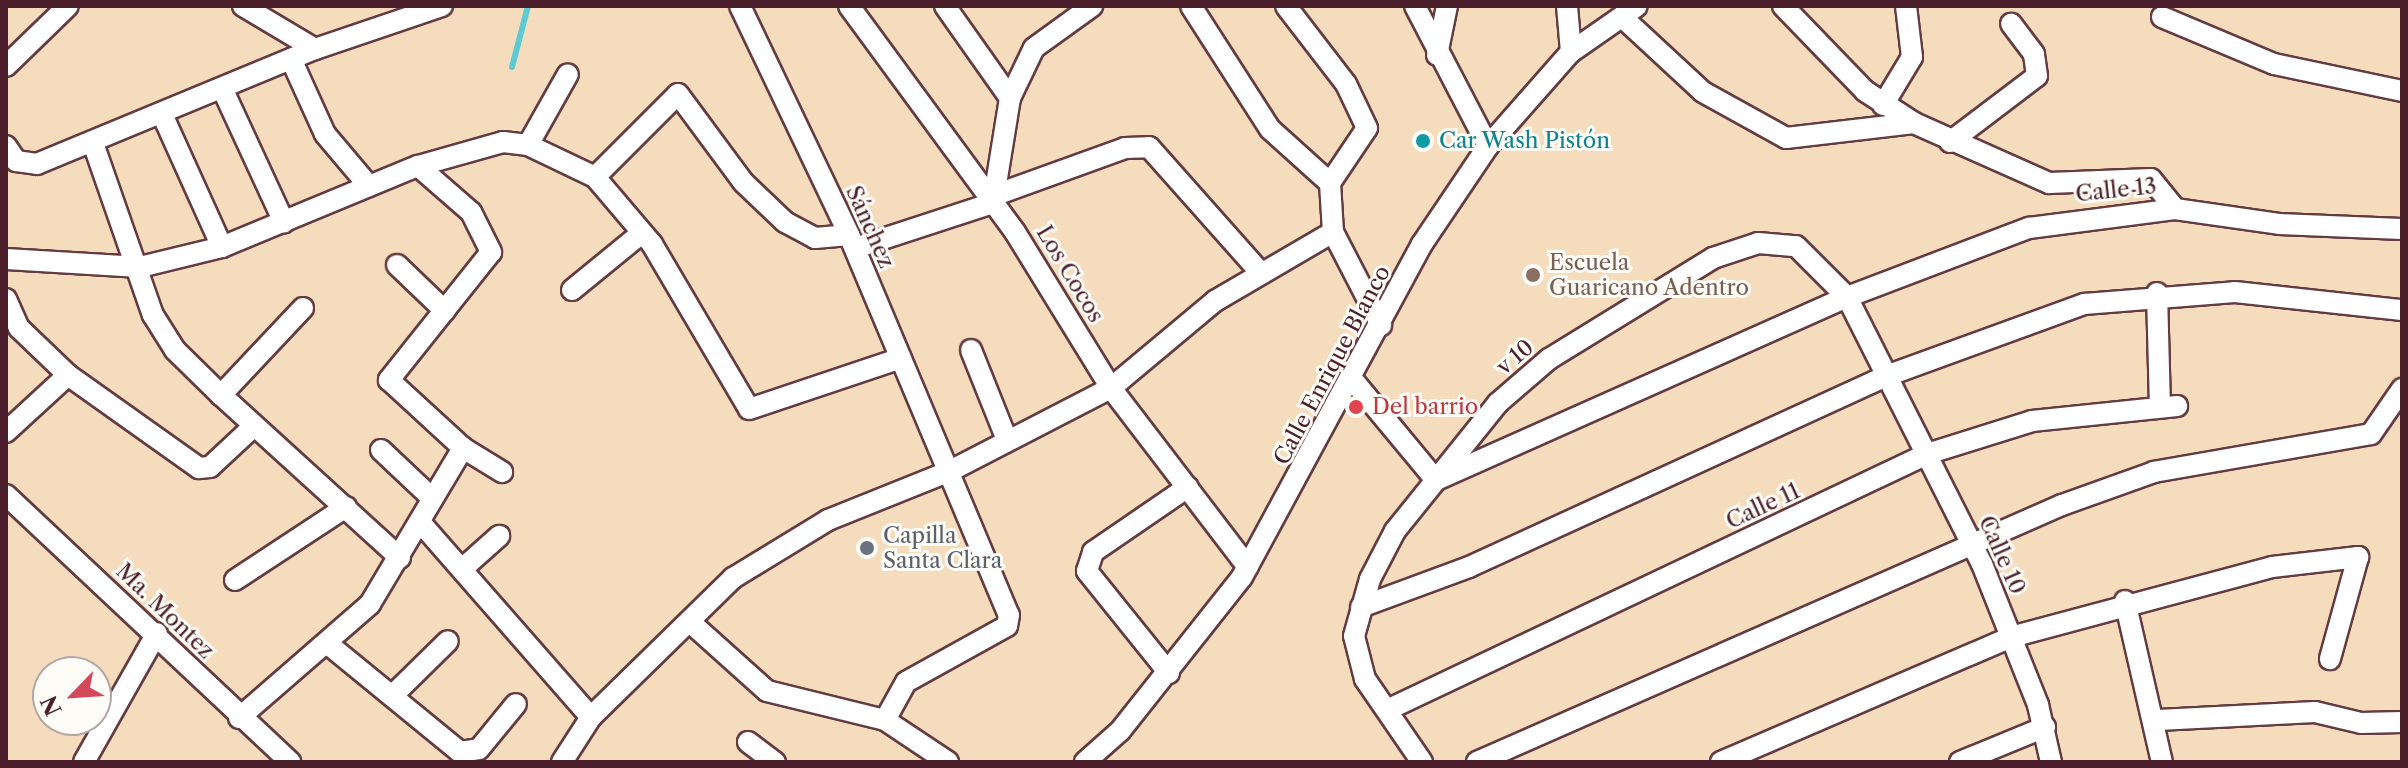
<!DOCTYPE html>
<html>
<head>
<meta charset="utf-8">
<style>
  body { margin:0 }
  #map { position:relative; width:2408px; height:768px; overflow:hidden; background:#f4dcbd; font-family:"Libre Caslon Text",serif }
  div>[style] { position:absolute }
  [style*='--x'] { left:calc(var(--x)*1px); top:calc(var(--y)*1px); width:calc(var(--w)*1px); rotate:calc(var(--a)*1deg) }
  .stream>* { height:6px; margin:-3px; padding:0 3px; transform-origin:3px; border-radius:3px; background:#5dcbd1 }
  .roads { filter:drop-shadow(2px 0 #643b41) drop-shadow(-2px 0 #643b41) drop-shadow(0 2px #643b41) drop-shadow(0 -2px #643b41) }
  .street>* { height:20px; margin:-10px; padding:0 10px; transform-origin:10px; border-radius:10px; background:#fff }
  .dots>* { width:22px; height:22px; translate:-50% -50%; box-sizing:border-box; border:4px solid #fdfcf7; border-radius:50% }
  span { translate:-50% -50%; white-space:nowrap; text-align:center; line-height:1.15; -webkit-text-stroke:6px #fdfcf7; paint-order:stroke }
  .culture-label { font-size:22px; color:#0d838f }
  .left { translate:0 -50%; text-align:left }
  .street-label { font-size:22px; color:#4a1f2b }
  .education-label { font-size:22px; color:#785e54 }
  .health-label { font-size:22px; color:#be3a42 }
  .worship-label { font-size:22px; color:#5b616d }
  .frame { position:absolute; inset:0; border:8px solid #4a1f2b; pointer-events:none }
  .north { position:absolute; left:32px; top:656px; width:80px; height:80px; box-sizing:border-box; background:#fdfcf7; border:2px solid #b5a4a5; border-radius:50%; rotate:245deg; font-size:22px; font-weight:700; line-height:32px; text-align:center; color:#4a1f2b }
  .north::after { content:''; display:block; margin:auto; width:28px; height:36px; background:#d1495b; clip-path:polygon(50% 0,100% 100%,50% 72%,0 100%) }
</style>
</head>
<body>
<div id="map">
  <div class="stream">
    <div style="--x:512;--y:67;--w:63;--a:-75.3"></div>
  </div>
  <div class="roads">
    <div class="street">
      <div style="--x:243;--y:6;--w:84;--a:30.8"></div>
      <div style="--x:740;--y:6;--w:254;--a:64.5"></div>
      <div style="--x:849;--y:235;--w:412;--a:67.2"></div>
      <div style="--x:1009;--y:615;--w:11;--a:100"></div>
      <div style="--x:1007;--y:626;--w:115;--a:151"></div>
      <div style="--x:906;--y:682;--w:43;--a:118.9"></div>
      <div style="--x:849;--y:6;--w:280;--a:53.7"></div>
      <div style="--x:1015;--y:232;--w:183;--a:58.4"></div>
      <div style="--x:1111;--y:388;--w:225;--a:52.6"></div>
      <div style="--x:945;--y:6;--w:113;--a:54.8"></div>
      <div style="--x:1191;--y:6;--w:146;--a:57.3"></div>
      <div style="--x:1270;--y:129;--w:81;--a:42"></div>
      <div style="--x:1415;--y:6;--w:158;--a:62.5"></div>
      <div style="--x:1567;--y:6;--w:46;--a:85"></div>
      <div style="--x:1783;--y:6;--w:118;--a:46"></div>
      <div style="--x:1865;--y:91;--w:59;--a:33.1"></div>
      <div style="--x:1622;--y:17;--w:110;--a:42.8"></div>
      <div style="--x:1703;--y:92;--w:95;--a:29"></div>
      <div style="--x:1786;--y:138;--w:129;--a:-6.7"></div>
      <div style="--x:1914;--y:123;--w:148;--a:24"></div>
      <div style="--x:2049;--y:183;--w:102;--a:-2.2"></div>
      <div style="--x:2151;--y:179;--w:38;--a:51"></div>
      <div style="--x:2162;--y:17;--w:121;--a:22.8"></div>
      <div style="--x:2274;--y:64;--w:131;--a:11.9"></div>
      <div style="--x:1437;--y:55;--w:50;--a:-78.5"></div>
      <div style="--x:291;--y:59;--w:82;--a:65.6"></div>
      <div style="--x:325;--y:134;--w:68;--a:49.8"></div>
      <div style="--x:6;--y:66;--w:86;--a:-44.1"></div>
      <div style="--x:222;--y:88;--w:148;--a:65.2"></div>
      <div style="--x:1883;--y:105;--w:56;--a:-58.9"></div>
      <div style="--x:1912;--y:57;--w:51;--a:-96.7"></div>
      <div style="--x:162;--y:114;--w:146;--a:65.7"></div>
      <div style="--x:1950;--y:142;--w:109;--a:-37.2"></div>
      <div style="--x:2037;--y:76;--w:22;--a:-98"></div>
      <div style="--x:2034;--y:54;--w:38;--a:-127"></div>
      <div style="--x:93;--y:143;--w:182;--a:70.8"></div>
      <div style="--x:153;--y:315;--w:41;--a:57.8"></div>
      <div style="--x:175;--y:350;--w:64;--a:44.4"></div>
      <div style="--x:528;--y:145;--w:81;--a:-60.6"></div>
      <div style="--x:6;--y:146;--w:18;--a:56"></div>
      <div style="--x:16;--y:161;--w:21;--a:8"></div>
      <div style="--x:37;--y:164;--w:301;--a:-22.5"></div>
      <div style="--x:315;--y:49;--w:134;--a:-18.7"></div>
      <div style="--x:418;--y:166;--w:70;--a:41"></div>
      <div style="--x:471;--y:212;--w:45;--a:63.4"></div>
      <div style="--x:491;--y:252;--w:164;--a:128.6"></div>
      <div style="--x:389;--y:380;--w:100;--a:42.6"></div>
      <div style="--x:595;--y:177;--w:117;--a:-45"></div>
      <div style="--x:678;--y:94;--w:109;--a:53.5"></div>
      <div style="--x:743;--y:182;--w:58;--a:43.6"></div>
      <div style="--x:785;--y:222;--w:34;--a:28"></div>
      <div style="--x:815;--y:238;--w:34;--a:-5"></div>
      <div style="--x:998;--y:194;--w:135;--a:-19.9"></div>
      <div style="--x:1125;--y:148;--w:24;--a:-2"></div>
      <div style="--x:1149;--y:147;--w:166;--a:48.4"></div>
      <div style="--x:1333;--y:232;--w:105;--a:62.7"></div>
      <div style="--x:855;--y:248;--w:145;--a:-18.1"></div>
      <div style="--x:993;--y:203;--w:106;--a:-80.8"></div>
      <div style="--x:1010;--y:98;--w:55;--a:-64.4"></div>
      <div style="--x:1034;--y:48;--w:72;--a:-35.9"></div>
      <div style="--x:6;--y:259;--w:134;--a:3.4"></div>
      <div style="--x:140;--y:267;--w:84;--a:-13.7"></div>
      <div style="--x:222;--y:247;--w:212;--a:-22.5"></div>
      <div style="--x:418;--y:166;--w:88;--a:-15.8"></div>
      <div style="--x:503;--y:142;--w:25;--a:7"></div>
      <div style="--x:528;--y:145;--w:74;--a:25.5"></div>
      <div style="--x:595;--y:177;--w:88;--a:49.6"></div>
      <div style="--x:652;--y:244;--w:191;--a:59.5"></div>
      <div style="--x:749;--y:409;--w:160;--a:-18.5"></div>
      <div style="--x:397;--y:265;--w:66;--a:43.8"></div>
      <div style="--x:572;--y:290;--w:90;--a:-39.2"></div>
      <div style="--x:2157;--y:293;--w:113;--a:88.5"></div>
      <div style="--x:6;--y:299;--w:32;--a:66"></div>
      <div style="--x:19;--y:328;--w:68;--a:43.8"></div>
      <div style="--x:68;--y:375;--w:161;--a:35.4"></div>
      <div style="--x:199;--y:468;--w:11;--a:-5"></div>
      <div style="--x:210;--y:467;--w:60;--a:-43"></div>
      <div style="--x:303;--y:308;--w:120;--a:133.3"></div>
      <div style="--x:221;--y:395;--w:242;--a:42.3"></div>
      <div style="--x:971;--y:350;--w:97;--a:68.2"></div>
      <div style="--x:1352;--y:379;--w:131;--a:50.3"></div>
      <div style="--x:1436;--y:480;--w:450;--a:-24"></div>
      <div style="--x:1847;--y:297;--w:195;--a:-20.8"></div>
      <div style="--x:2029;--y:228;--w:147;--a:-7.4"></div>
      <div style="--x:2175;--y:209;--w:105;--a:8.2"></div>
      <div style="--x:2279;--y:224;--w:123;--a:2.3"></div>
      <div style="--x:6;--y:432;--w:84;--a:-42.6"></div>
      <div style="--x:381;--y:450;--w:71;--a:43.3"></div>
      <div style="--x:6;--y:495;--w:390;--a:43.2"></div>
      <div style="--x:420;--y:522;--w:259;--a:48.8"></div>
      <div style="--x:462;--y:569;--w:50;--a:-41.7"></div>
      <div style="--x:235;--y:580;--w:133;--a:-33.3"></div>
      <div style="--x:2125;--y:601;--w:165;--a:77.1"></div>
      <div style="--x:1361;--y:607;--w:115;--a:-20.3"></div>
      <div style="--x:1469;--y:567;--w:462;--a:-24.6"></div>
      <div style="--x:1889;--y:375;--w:208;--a:-20"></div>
      <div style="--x:2084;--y:304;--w:151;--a:-4.5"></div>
      <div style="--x:2235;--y:292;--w:168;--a:6.2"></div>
      <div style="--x:690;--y:622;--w:103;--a:41.9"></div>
      <div style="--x:767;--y:691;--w:122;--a:13.8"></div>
      <div style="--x:885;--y:720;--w:76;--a:33.7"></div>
      <div style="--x:328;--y:644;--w:171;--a:39.3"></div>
      <div style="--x:460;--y:752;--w:19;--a:-9"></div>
      <div style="--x:479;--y:749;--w:58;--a:-50.6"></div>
      <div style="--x:1169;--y:673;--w:131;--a:-128.8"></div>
      <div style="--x:1087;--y:571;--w:20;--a:-72"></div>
      <div style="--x:1093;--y:552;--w:115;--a:-34.4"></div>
      <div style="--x:392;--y:696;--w:78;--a:-44.5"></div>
      <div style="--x:1387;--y:710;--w:598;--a:-25.36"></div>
      <div style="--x:1927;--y:454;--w:110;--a:-17.4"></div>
      <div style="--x:2032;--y:421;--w:146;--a:-5.9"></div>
      <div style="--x:239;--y:718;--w:174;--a:-41"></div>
      <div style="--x:370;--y:604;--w:182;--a:-59.2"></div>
      <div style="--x:463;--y:448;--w:46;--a:31.6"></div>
      <div style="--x:2158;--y:720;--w:157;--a:-2.9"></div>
      <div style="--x:2315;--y:712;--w:47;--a:13.4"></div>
      <div style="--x:2361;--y:723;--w:41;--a:-1.4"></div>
      <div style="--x:748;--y:742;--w:34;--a:37"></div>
      <div style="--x:84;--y:762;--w:148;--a:-60.5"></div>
      <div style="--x:562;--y:762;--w:54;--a:-57.2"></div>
      <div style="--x:591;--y:717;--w:199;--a:-44.4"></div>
      <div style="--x:733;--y:578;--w:111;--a:-31.4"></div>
      <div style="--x:828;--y:520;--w:131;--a:-21.9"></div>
      <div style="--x:950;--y:471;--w:181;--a:-27.3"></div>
      <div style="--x:1111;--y:388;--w:136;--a:-39.9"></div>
      <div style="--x:1215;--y:301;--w:137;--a:-30.3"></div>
      <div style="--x:1333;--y:232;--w:49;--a:-93.5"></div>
      <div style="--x:1330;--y:183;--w:66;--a:-56.1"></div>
      <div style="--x:1367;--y:128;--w:49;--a:-115.5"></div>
      <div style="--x:1346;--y:84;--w:98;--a:-127.6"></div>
      <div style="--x:1085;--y:762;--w:47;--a:-41.5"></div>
      <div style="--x:1120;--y:731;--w:196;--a:-51.6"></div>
      <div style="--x:1242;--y:577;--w:379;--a:-61.6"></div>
      <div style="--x:1422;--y:244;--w:118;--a:-56"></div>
      <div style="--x:1488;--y:146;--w:125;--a:-48.6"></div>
      <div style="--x:1571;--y:52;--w:80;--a:-34.9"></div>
      <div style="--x:1422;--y:762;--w:101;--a:-124.5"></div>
      <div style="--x:1365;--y:679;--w:44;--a:-104.3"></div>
      <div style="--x:1354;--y:636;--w:59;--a:-74.3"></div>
      <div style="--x:1370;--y:579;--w:54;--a:-62.5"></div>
      <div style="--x:1395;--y:531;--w:164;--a:-51.2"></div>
      <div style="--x:1498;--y:403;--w:67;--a:-40.8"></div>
      <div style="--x:1549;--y:359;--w:193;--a:-31.6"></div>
      <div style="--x:1713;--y:258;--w:47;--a:-18.4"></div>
      <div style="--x:1758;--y:243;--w:38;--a:5"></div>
      <div style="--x:1796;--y:246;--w:72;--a:45"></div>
      <div style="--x:1847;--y:297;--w:299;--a:63.2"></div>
      <div style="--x:1982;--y:564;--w:152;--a:68.3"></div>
      <div style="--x:2038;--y:705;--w:58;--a:77.2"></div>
      <div style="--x:1477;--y:762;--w:639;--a:-23.72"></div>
      <div style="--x:2062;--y:505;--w:98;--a:-19.7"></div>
      <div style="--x:2154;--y:472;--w:220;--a:-9.9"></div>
      <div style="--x:2371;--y:434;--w:55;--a:-55.4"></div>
      <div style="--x:1721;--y:762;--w:316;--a:-23.3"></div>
      <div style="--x:2011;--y:637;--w:270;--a:-15"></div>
      <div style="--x:2272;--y:567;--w:87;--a:-6.6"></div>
      <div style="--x:2358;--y:557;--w:106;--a:105.4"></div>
      <div style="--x:1960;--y:762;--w:92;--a:-22.4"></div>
    </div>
  </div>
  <div class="dots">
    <div style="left:1423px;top:141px;background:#0f9aa8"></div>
    <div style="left:1533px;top:275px;background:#8d6e63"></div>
    <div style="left:1356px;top:407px;background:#e0444e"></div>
    <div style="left:867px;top:548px;background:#6b7280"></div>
  </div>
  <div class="culture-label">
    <span class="left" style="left:1439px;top:141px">Car Wash Pistón</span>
  </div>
  <div class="street-label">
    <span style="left:2116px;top:190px;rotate:-6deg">Calle 13</span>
    <span style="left:870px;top:227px;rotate:66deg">Sánchez</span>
    <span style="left:1070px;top:274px;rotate:59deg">Los Cocos</span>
    <span style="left:1515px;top:357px;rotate:-40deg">v 10</span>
    <span style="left:1332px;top:365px;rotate:-62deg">Calle Enrique Blanco</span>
    <span style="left:1763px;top:506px;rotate:-25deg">Calle 11</span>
    <span style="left:2002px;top:555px;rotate:66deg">Calle 10</span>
    <span style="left:165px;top:611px;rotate:44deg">Ma. Montez</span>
  </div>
  <div class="education-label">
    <span class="left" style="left:1549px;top:275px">Escuela<br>Guaricano Adentro</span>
  </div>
  <div class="health-label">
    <span class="left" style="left:1372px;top:407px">Del barrio</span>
  </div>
  <div class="worship-label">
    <span class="left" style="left:883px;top:548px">Capilla<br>Santa Clara</span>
  </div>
  <div class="frame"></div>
  <div class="north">N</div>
</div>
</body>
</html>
